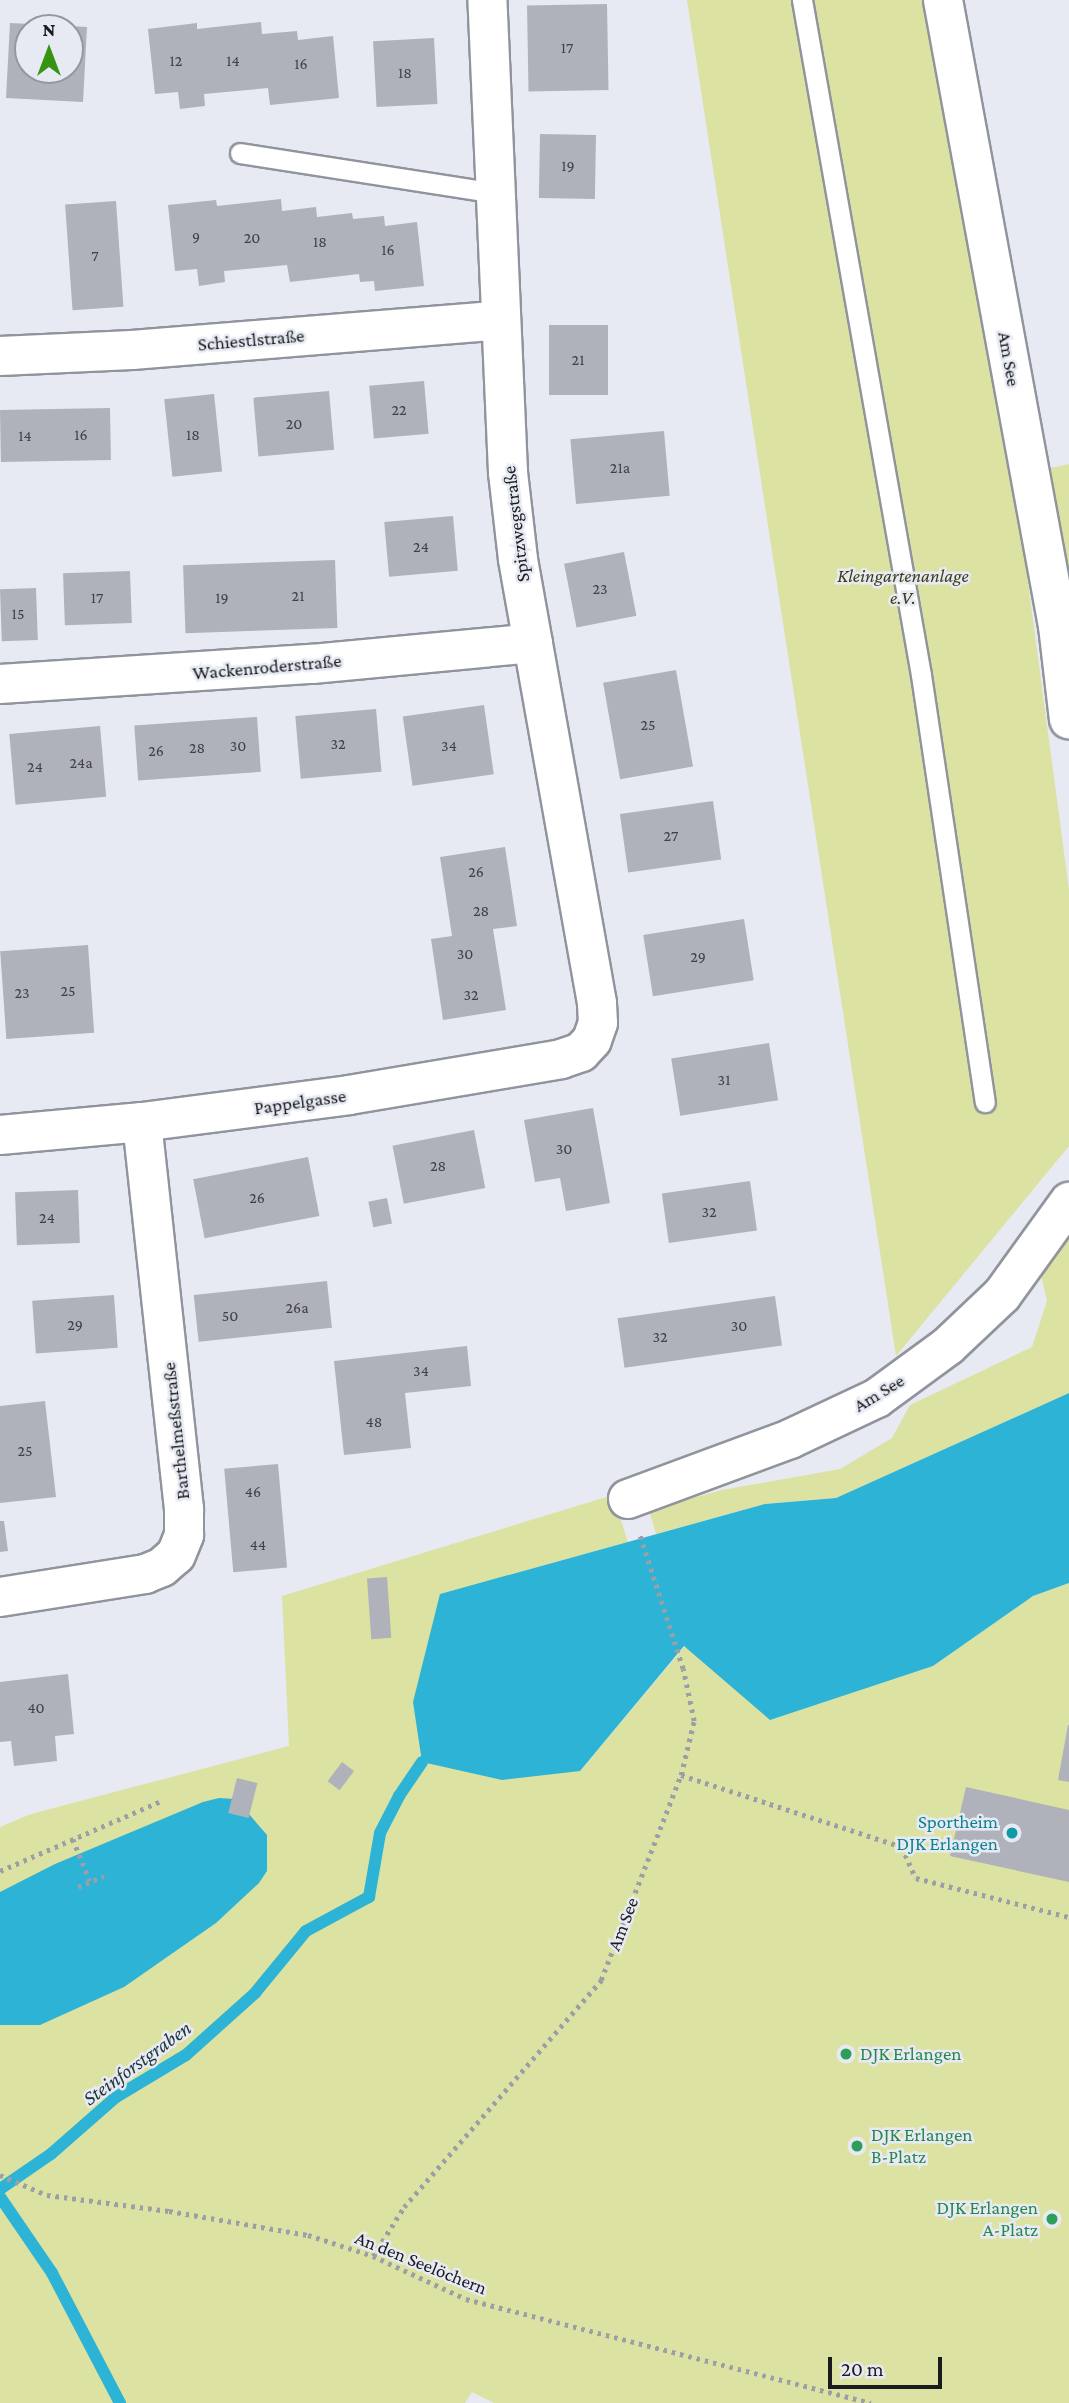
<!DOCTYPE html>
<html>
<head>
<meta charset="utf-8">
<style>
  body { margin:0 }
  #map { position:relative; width:1069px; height:2403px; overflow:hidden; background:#e7eaf3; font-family:"Crimson Pro",serif }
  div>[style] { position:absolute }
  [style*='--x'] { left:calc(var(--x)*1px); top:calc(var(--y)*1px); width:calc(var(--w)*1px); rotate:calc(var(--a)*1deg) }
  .green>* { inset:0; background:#dce2a2 }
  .water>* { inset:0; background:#2db3d6 }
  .stream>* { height:12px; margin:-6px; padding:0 6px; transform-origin:6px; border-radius:6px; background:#2db3d6 }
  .building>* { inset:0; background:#afb2ba; transform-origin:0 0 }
  .path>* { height:4.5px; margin-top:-2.25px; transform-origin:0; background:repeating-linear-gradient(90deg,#9c9fa5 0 3.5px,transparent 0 8.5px) }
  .roads { filter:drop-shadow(2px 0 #90949c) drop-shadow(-2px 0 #90949c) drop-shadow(0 2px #90949c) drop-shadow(0 -2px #90949c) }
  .lane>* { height:19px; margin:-9.5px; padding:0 9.5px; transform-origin:9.5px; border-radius:9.5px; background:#fff }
  .street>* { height:38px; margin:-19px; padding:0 19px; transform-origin:19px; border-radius:19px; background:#fff }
  .dots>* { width:19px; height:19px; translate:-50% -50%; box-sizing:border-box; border:4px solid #e7eaf3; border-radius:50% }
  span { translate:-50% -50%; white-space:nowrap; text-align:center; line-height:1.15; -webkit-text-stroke:5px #e7eaf3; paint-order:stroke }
  .number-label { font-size:16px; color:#3f4145 }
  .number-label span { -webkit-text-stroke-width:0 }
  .street-label { font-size:19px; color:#1a1b1e }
  .park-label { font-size:19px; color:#3a3d15; font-style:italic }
  .culture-label { font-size:19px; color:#0d838f }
  .right { translate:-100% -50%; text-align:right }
  .leisure-label { font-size:19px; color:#27864d }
  .left { translate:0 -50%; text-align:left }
  .water-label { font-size:21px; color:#1f353c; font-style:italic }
  .north { position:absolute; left:14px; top:14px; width:70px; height:70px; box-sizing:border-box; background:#e7eaf3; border:2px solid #95979e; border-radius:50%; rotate:0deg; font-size:19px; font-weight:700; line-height:28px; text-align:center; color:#1a1b1e }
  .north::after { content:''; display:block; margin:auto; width:24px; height:32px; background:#369412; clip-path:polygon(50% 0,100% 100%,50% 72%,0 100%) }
  .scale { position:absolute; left:828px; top:2357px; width:114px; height:32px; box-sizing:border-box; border:4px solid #1a1b1e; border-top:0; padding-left:9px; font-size:21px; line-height:24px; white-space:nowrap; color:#1a1b1e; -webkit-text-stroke:5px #e7eaf3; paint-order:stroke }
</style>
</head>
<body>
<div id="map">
  <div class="green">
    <div style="clip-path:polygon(687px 0,922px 0,1025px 560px,1069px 890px,1069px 1146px,896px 1356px)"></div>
    <div style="clip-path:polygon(1069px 464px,1069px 614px,1046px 469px)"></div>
    <div style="clip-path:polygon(1069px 1220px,1069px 1393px,836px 1498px,765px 1504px,656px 1534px,649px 1510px,722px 1490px,840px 1469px,892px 1438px,910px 1405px,1032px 1347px,1047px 1301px,1038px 1263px)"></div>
    <div style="clip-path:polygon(613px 1495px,628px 1542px,440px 1594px,580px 1771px,685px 1646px,933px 1666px,1033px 1596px,1069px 1583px,1069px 2403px,494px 2403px,472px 2392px,465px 2403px,0 2403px,0 1827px,31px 1814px,289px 1746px,282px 1596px)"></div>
  </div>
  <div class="water">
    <div style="clip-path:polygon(1069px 1393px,1069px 1583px,1033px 1596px,933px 1666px,770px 1720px,684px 1646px,580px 1771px,502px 1780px,422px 1762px,413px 1702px,440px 1594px,765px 1504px,836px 1498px)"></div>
    <div style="clip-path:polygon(219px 1798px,236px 1799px,267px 1835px,267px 1871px,259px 1883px,216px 1923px,124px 1987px,40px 2025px,0 2025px,0 1892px,55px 1864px,203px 1802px)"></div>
  </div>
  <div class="stream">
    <div style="--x:0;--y:2189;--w:62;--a:-34.5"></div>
    <div style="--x:51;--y:2154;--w:86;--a:-41.2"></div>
    <div style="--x:116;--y:2097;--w:82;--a:-31"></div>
    <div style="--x:186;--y:2055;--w:93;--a:-41.9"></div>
    <div style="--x:255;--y:1993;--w:80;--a:-50.6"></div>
    <div style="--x:306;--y:1931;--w:72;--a:-28.4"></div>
    <div style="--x:369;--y:1897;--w:65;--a:-80.2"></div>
    <div style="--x:380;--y:1833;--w:42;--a:-62.8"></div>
    <div style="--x:399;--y:1796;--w:41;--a:-55.9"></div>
    <div style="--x:0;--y:2197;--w:92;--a:55.6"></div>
    <div style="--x:52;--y:2273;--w:147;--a:62.4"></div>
  </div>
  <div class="building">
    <div style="left:607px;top:4px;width:86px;height:80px;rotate:89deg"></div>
    <div style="clip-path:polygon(261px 22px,262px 34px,297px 31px,298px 40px,333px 36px,339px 98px,270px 105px,268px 88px,204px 94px,205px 106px,180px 109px,178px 92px,155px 94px,148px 29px,197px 23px,197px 29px)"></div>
    <div style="clip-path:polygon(10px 23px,69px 26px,28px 28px,28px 70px,70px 70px,70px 26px,87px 27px,83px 102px,6px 98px)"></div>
    <div style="left:434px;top:38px;width:66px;height:61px;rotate:87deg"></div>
    <div style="left:540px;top:134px;width:56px;height:64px;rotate:1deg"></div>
    <div style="clip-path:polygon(281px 199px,282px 211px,316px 207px,317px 217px,352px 213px,353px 219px,384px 216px,385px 226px,417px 222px,424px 286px,375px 291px,374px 281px,360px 282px,359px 274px,290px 282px,287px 265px,224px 271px,225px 282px,199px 286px,197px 269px,175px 271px,168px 205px,216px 200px,217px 206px)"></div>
    <div style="left:116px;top:201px;width:106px;height:51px;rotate:86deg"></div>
    <div style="left:549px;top:325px;width:59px;height:70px"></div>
    <div style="left:424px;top:381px;width:53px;height:55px;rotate:85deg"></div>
    <div style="left:329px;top:391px;width:59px;height:76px;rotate:85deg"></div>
    <div style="left:214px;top:394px;width:78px;height:50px;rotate:84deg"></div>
    <div style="left:110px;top:408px;width:52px;height:110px;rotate:89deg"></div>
    <div style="left:664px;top:431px;width:65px;height:94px;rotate:85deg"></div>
    <div style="left:453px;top:516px;width:55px;height:69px;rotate:85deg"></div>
    <div style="left:624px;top:552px;width:65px;height:61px;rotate:79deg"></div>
    <div style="left:335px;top:560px;width:68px;height:152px;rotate:88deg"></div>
    <div style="left:130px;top:571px;width:52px;height:67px;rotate:88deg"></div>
    <div style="left:36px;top:588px;width:52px;height:36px;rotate:88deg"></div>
    <div style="left:676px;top:670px;width:98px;height:74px;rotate:80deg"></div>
    <div style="left:484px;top:705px;width:70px;height:82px;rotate:82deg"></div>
    <div style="left:376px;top:709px;width:63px;height:81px;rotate:85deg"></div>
    <div style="left:257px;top:717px;width:55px;height:123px;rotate:86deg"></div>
    <div style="left:100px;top:726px;width:71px;height:91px;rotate:85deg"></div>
    <div style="left:713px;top:801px;width:59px;height:94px;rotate:82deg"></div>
    <div style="clip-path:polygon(505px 847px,517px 926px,493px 929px,506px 1010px,443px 1020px,431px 939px,452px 936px,440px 857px)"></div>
    <div style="left:744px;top:919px;width:62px;height:102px;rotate:81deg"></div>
    <div style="left:88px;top:945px;width:88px;height:88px;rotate:86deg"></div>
    <div style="left:769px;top:1043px;width:58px;height:99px;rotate:81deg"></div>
    <div style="clip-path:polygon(593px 1108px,610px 1203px,566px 1211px,560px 1178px,535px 1182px,524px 1120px)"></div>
    <div style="left:474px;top:1130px;width:59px;height:83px;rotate:79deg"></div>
    <div style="left:308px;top:1157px;width:60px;height:117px;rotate:79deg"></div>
    <div style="left:750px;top:1181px;width:50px;height:89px;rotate:82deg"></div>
    <div style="left:78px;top:1190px;width:53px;height:63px;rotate:88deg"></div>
    <div style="left:387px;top:1198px;width:26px;height:19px;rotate:79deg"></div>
    <div style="left:327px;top:1281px;width:47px;height:134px;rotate:84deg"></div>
    <div style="left:114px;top:1295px;width:53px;height:82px;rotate:86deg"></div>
    <div style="left:775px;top:1296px;width:50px;height:159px;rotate:82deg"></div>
    <div style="clip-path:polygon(467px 1346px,471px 1386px,405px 1393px,411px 1448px,344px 1455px,334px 1361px)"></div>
    <div style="clip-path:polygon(45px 1401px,56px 1497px,0 1503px,0 1406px)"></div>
    <div style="left:278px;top:1464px;width:104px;height:54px;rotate:85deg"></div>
    <div style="clip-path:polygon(0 1521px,4px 1521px,8px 1551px,0 1552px)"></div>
    <div style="left:387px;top:1577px;width:61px;height:20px;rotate:86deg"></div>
    <div style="clip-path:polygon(68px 1674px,74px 1734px,55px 1736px,57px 1761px,14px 1766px,11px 1741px,0 1742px,0 1682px)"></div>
    <div style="clip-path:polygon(1068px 1725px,1069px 1725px,1069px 1782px,1058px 1780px)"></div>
    <div style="left:342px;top:1762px;width:15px;height:24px;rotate:37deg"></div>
    <div style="left:237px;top:1778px;width:21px;height:36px;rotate:14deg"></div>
    <div style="clip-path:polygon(966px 1787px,1069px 1810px,1069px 1882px,950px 1856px)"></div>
  </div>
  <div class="path">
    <div style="--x:681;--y:1775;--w:232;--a:18"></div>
    <div style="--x:902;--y:1847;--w:34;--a:66"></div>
    <div style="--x:916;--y:1878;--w:158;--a:14.3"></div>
    <div style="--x:73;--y:1839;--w:45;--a:68"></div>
    <div style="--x:0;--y:1871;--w:178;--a:-23.5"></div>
    <div style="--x:78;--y:1887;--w:28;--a:-23"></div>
    <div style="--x:0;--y:2175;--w:51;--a:23.1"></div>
    <div style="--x:47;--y:2195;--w:123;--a:7.5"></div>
    <div style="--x:169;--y:2211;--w:141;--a:9.8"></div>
    <div style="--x:308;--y:2235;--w:68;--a:17.9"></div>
    <div style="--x:373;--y:2256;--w:102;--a:24.8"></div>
    <div style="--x:466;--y:2299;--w:418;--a:14.4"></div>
    <div style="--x:373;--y:2256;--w:58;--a:-57.7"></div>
    <div style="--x:404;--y:2207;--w:301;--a:-49"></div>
    <div style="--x:601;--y:1980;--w:220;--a:-68.7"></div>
    <div style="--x:681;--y:1775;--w:56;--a:-76.5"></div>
    <div style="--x:694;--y:1721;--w:53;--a:-101.9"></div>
    <div style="--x:683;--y:1669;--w:140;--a:-107.9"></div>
  </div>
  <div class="roads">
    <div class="lane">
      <div style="--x:802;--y:0;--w:685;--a:80"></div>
      <div style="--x:921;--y:675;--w:432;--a:81.5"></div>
      <div style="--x:240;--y:153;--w:257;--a:8.9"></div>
    </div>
    <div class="street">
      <div style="--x:943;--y:0;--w:636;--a:79.59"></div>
      <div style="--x:1058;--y:626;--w:94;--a:83.3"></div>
      <div style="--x:0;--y:356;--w:132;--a:-2.6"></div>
      <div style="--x:132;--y:350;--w:370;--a:-4.6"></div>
      <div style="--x:0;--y:684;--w:313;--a:-3.7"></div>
      <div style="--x:312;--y:664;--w:222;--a:-5.4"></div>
      <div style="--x:0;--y:1135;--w:143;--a:-5.2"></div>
      <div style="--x:142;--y:1122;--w:209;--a:-7.4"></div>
      <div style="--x:349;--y:1095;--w:215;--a:-9.6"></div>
      <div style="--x:561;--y:1059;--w:21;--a:-19"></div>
      <div style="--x:581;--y:1052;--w:16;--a:-47"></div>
      <div style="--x:592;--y:1040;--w:18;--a:-71"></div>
      <div style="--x:598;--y:1023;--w:20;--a:-93"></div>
      <div style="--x:597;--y:1003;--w:451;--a:-100.1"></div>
      <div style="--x:518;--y:559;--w:88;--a:-96.6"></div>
      <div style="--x:508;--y:472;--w:472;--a:-92.5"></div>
      <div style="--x:628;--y:1499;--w:173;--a:-20.3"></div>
      <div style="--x:790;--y:1439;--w:96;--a:-25.2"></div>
      <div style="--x:877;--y:1398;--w:88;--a:-36.2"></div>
      <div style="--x:948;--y:1346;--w:74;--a:-43.4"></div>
      <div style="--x:1002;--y:1295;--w:115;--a:-54.2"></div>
      <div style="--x:0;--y:1597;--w:147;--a:-9"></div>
      <div style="--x:145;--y:1574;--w:18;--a:-22"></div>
      <div style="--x:162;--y:1567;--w:18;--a:-41"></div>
      <div style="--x:176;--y:1555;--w:22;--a:-68"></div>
      <div style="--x:184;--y:1535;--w:26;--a:-90"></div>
      <div style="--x:184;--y:1509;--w:389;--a:-96.2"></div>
    </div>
  </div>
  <div class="dots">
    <div style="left:1012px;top:1833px;background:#0f9aa8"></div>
    <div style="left:846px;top:2054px;background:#2e9e5b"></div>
    <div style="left:857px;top:2146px;background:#2e9e5b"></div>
    <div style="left:1052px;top:2219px;background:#2e9e5b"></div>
  </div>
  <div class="number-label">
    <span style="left:567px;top:48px">17</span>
    <span style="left:176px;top:61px">12</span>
    <span style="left:233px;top:61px">14</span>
    <span style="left:301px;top:64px">16</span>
    <span style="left:405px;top:73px">18</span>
    <span style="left:568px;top:166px">19</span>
    <span style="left:196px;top:237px">9</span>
    <span style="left:252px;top:238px">20</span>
    <span style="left:320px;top:242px">18</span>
    <span style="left:388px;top:250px">16</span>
    <span style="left:95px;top:256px">7</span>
    <span style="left:578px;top:360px">21</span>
    <span style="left:399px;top:410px">22</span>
    <span style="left:294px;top:424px">20</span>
    <span style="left:81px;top:435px">16</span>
    <span style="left:193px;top:435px">18</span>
    <span style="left:25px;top:436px">14</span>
    <span style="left:620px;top:468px">21a</span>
    <span style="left:421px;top:547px">24</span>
    <span style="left:600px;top:589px">23</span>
    <span style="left:298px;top:596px">21</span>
    <span style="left:97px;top:598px">17</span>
    <span style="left:222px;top:598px">19</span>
    <span style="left:18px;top:614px">15</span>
    <span style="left:648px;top:725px">25</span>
    <span style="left:338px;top:744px">32</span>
    <span style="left:238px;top:746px">30</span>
    <span style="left:449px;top:746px">34</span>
    <span style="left:197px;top:748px">28</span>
    <span style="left:156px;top:751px">26</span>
    <span style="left:81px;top:763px">24a</span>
    <span style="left:35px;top:767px">24</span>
    <span style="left:671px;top:836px">27</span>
    <span style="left:476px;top:872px">26</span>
    <span style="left:481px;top:911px">28</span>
    <span style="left:465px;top:954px">30</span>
    <span style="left:698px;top:957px">29</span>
    <span style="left:68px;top:991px">25</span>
    <span style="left:22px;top:993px">23</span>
    <span style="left:471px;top:995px">32</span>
    <span style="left:724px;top:1080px">31</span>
    <span style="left:564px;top:1149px">30</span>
    <span style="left:438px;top:1166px">28</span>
    <span style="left:257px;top:1198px">26</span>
    <span style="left:709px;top:1212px">32</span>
    <span style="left:47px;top:1218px">24</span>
    <span style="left:297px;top:1308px">26a</span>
    <span style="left:230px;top:1316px">50</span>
    <span style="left:75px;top:1325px">29</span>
    <span style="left:739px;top:1326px">30</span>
    <span style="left:660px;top:1337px">32</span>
    <span style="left:421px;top:1371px">34</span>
    <span style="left:374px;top:1422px">48</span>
    <span style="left:25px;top:1451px">25</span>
    <span style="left:253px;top:1492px">46</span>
    <span style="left:258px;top:1545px">44</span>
    <span style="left:36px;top:1708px">40</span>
  </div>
  <div class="street-label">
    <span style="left:251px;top:340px;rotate:-5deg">Schiestlstraße</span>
    <span style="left:1009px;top:359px;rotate:80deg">Am See</span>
    <span style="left:516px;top:524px;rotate:-97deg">Spitzwegstraße</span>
    <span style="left:267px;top:667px;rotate:-5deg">Wackenroderstraße</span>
    <span style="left:300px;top:1102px;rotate:-8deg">Pappelgasse</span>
    <span style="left:879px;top:1393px;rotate:-31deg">Am See</span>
    <span style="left:176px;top:1431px;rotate:-96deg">Barthelmeßstraße</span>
    <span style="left:623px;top:1924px;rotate:-69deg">Am See</span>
    <span style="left:421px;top:2263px;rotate:22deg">An den Seelöchern</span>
  </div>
  <div class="park-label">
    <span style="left:903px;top:587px">Kleingartenanlage<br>e.V.</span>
  </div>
  <div class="culture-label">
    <span class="right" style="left:998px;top:1833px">Sportheim<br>DJK Erlangen</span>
  </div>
  <div class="leisure-label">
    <span class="left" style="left:860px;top:2054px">DJK Erlangen</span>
    <span class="left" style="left:871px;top:2146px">DJK Erlangen<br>B-Platz</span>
    <span class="right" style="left:1038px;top:2219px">DJK Erlangen<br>A-Platz</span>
  </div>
  <div class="water-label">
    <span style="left:137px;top:2063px;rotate:-36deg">Steinforstgraben</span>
  </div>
  <div class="north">N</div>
  <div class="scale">20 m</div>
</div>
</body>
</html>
